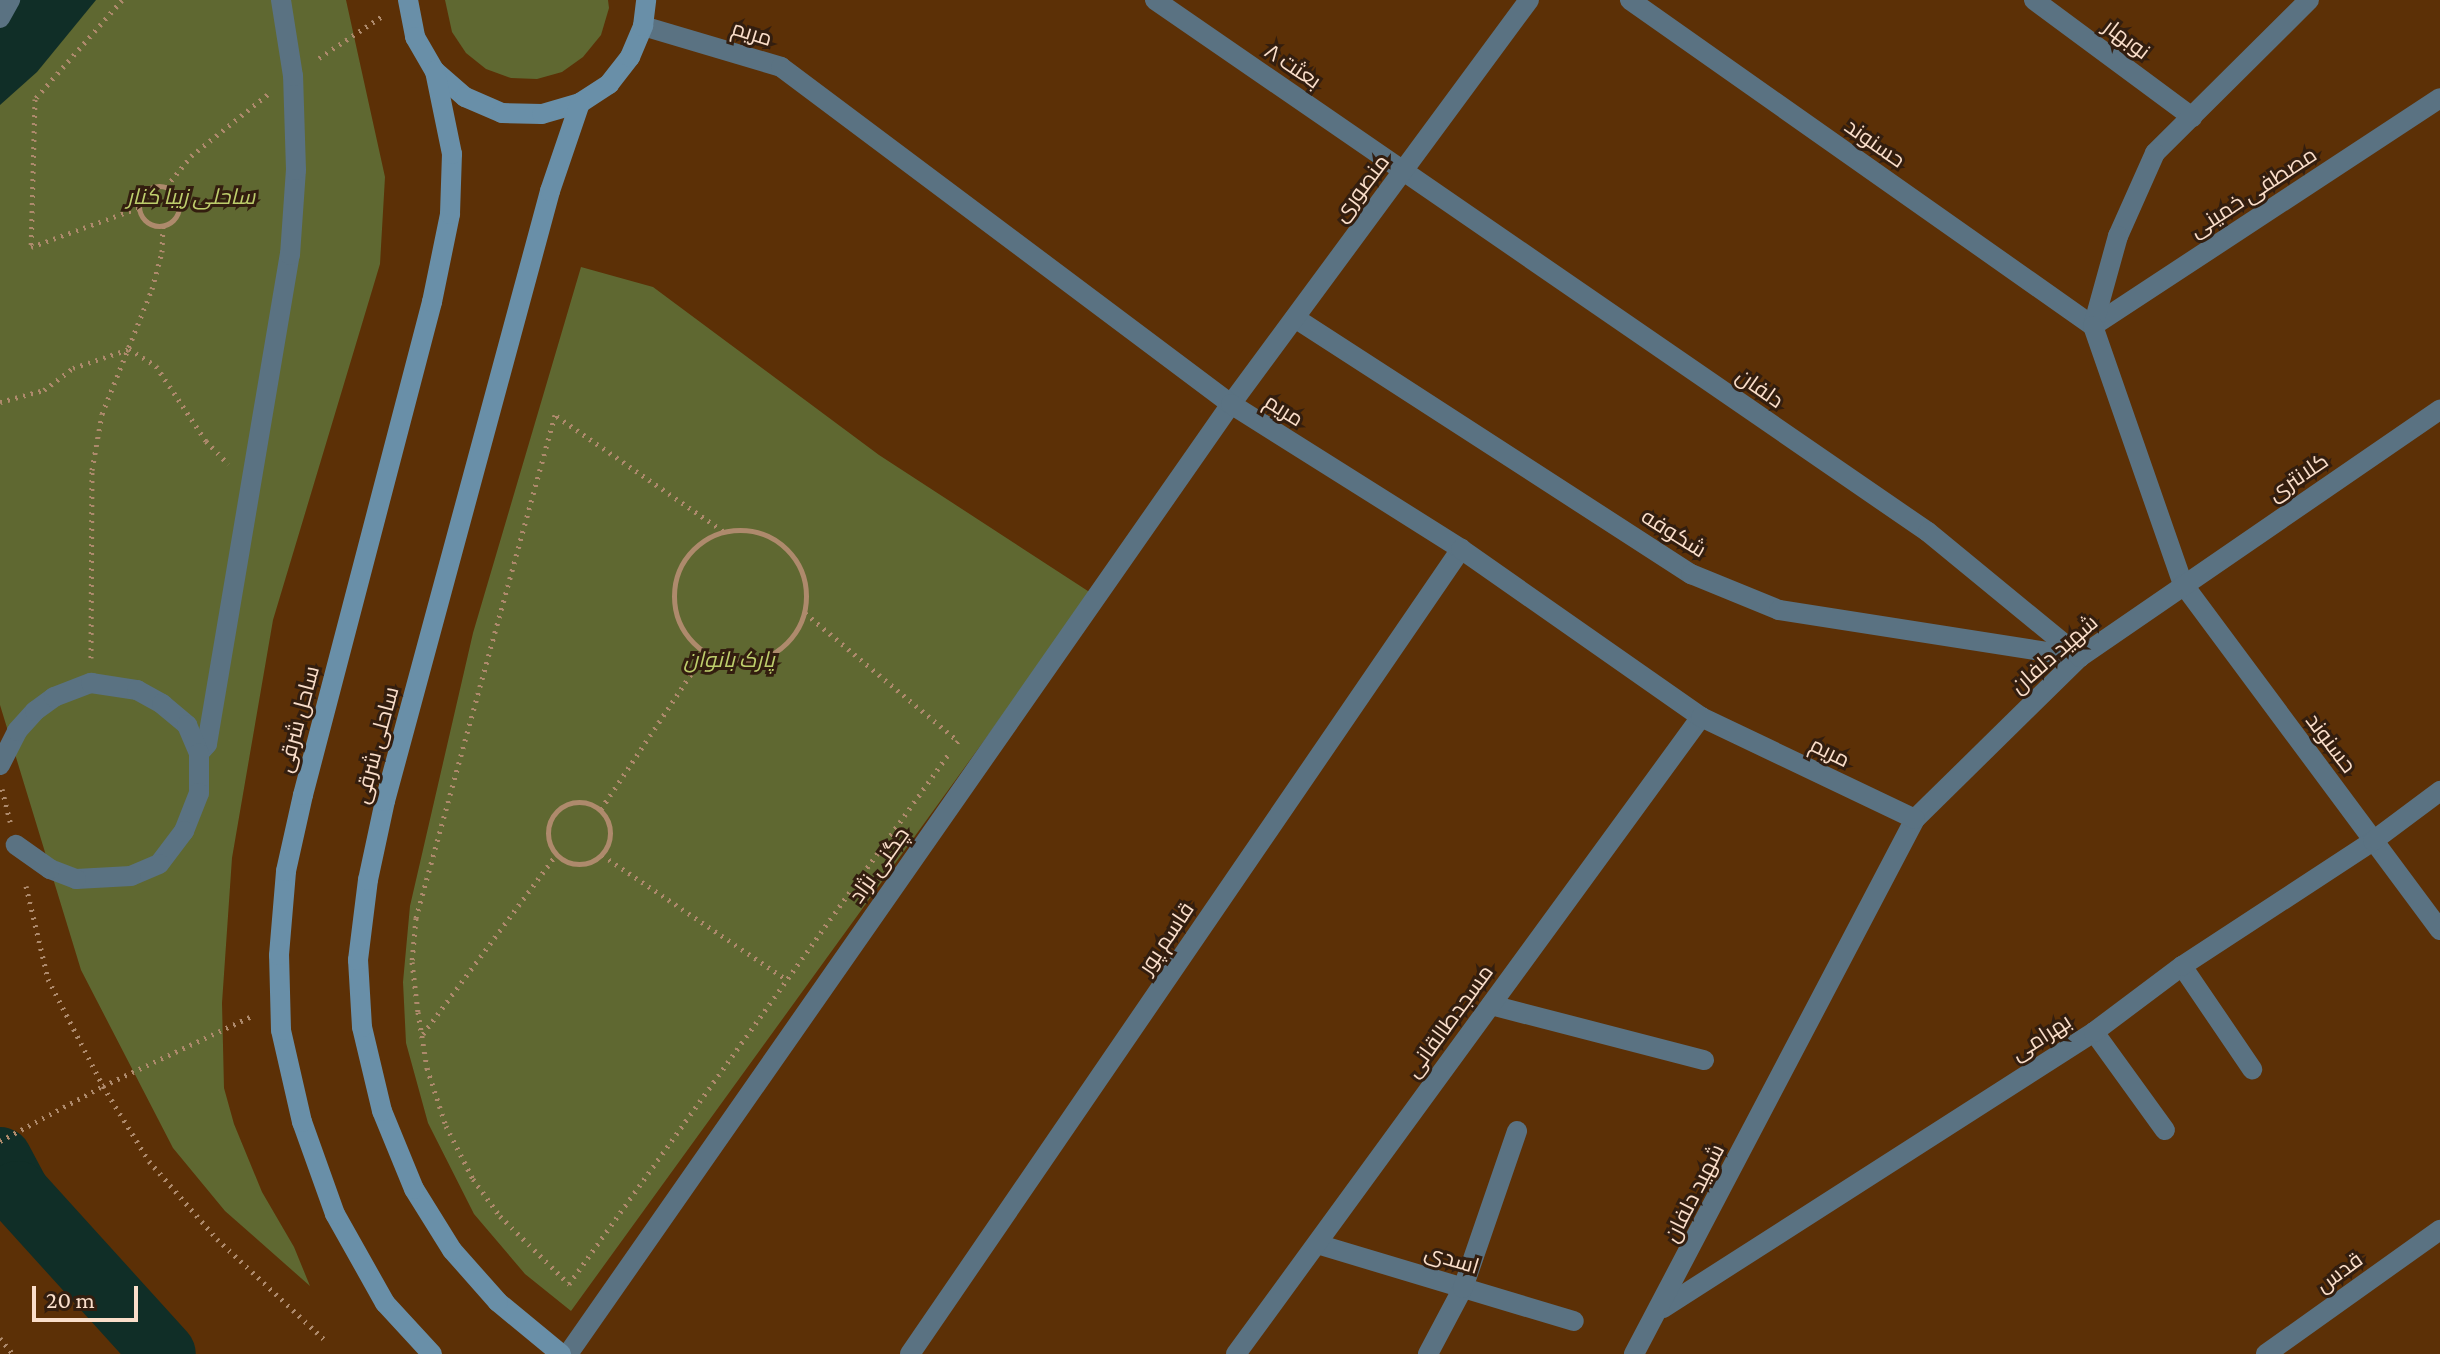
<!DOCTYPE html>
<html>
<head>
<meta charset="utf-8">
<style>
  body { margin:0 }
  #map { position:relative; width:2440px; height:1354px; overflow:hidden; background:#5c3006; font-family:"Crimson Pro",Cairo,serif }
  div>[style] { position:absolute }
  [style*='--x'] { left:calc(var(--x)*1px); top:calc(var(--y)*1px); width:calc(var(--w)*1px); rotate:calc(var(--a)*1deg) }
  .green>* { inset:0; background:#5f6831 }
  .water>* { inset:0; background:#102e27 }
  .river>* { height:64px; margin:-32px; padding:0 32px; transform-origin:32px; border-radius:32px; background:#102e27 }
  .path>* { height:5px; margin-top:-2.5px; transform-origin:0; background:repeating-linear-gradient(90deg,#ae8a6c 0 2px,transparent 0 8px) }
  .path>.ring { margin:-2.5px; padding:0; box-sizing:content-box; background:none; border:5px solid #ae8a6c; border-radius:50% }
  .pedestrian>* { height:20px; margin:-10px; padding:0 10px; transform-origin:10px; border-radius:10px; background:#5a7282 }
  .minor>* { height:20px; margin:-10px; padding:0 10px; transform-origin:10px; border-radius:10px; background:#5a7282 }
  .tertiary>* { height:20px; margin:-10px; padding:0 10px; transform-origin:10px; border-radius:10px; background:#5a7282 }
  .secondary>* { height:20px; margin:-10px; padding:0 10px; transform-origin:10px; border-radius:10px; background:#698fa8 }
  span { translate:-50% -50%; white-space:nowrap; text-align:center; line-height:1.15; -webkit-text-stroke:6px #331e0f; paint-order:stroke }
  .street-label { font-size:22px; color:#fadeca }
  .park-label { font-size:22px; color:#bece6c; font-style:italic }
  .scale { position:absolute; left:32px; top:1286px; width:106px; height:36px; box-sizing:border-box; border:4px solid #fadeca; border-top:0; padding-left:10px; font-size:24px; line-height:28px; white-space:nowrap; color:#fadeca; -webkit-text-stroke:6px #331e0f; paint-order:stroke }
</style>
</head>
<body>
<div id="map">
  <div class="green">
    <div style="clip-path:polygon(0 0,346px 0,385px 177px,380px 264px,273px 620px,232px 858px,222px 1003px,224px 1088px,234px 1124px,262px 1192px,294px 1247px,310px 1286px,225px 1211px,173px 1148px,81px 970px,0 705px)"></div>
    <div style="clip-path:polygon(445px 0,608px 0,609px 8px,601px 35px,583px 57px,562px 72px,537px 79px,511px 78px,486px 69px,466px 53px,452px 32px)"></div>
    <div style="clip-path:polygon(581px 267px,653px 287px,879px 455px,1091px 593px,571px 1311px,525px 1274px,474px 1214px,428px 1123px,406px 1043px,403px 982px,410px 906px,473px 633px)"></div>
  </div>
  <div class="water">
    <div style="clip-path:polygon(0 0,96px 0,37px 72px,0 105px)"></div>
  </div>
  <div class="river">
    <div style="--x:0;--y:1159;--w:38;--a:62"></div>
    <div style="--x:18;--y:1193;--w:217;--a:47.8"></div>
  </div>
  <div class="path">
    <div style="--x:122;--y:0;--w:132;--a:131.3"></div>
    <div style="--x:35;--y:99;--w:148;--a:91.5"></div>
    <div style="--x:31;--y:247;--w:114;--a:-20"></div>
    <div style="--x:319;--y:58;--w:78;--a:-33.5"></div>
    <div class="ring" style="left:139px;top:186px;width:35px;height:35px"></div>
    <div style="--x:166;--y:187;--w:40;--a:-51"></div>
    <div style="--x:191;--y:156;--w:99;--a:-38.8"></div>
    <div style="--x:0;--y:402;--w:46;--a:-15.3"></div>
    <div style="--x:44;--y:390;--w:36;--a:-37"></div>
    <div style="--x:73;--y:368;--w:59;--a:-18.7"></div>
    <div style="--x:129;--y:349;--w:32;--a:32"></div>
    <div style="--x:156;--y:366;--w:90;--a:56.3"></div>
    <div style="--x:206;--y:441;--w:32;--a:46"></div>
    <div class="ring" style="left:674px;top:530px;width:127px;height:127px"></div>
    <div style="--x:723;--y:531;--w:204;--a:-145.4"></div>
    <div style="--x:555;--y:415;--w:522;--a:105.45"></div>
    <div style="--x:416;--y:918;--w:44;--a:95.2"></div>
    <div style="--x:412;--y:962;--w:50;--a:83.2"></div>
    <div style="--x:418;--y:1012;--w:57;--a:80.9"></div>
    <div style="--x:427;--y:1068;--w:61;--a:71.9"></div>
    <div style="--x:446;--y:1126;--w:59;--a:63"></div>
    <div style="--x:473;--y:1179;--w:46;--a:53.9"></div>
    <div style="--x:500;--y:1216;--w:97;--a:44.6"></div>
    <div style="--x:569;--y:1284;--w:654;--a:-54.39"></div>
    <div style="--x:805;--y:613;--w:199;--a:39.9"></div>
    <div style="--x:958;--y:741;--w:4;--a:124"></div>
    <div style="--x:91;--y:658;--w:188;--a:-89.7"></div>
    <div style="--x:92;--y:470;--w:57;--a:-79.9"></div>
    <div style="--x:102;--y:414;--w:135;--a:-68.2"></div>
    <div style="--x:152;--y:289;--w:38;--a:-75"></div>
    <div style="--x:162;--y:252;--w:25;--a:-88"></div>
    <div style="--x:2;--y:789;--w:34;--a:76"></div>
    <div class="ring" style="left:548px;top:802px;width:57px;height:57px"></div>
    <div style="--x:601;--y:809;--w:187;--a:-56.3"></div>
    <div style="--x:602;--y:855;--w:223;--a:34"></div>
    <div style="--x:26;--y:886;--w:96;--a:76.7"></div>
    <div style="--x:48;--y:979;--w:120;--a:62.8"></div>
    <div style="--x:103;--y:1086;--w:88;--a:58.5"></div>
    <div style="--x:149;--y:1161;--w:103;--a:48.9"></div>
    <div style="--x:217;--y:1239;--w:149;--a:43.1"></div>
    <div style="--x:423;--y:1034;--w:223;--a:-53.4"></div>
    <div style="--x:0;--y:1141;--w:117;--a:-28.1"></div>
    <div style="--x:103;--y:1086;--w:167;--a:-25.2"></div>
    <div style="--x:0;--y:1338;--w:21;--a:51"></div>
  </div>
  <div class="pedestrian">
    <div style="--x:0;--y:18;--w:21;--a:-61"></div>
    <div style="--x:199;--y:753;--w:12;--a:-48"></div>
    <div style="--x:207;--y:744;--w:496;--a:-80.4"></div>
    <div style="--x:290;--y:255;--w:85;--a:-86"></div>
    <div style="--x:296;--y:170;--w:94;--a:-91.8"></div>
    <div style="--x:293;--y:76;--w:77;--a:-99"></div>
    <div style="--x:0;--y:765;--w:38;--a:-63"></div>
    <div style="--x:17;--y:731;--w:27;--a:-48"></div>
    <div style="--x:35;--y:711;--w:24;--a:-36"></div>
    <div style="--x:54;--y:697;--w:40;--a:-21"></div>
    <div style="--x:91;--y:683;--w:47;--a:8.7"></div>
    <div style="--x:137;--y:690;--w:29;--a:29"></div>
    <div style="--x:162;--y:704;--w:33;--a:40"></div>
    <div style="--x:187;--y:725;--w:30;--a:67"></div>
    <div style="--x:199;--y:753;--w:40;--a:90"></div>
    <div style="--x:199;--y:793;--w:41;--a:111.5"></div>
    <div style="--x:184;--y:831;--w:41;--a:127.1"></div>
    <div style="--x:159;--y:864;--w:30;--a:157"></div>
    <div style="--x:131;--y:876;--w:55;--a:176.9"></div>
    <div style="--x:76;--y:879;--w:28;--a:-159"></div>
    <div style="--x:50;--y:869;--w:42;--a:-144.8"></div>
  </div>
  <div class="minor">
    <div style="--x:1155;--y:0;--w:938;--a:34.54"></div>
    <div style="--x:1928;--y:532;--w:197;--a:39.4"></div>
    <div style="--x:1630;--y:0;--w:566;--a:35.15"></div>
    <div style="--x:2093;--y:326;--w:415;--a:-33.3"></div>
    <div style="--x:2034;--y:0;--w:197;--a:36.5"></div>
    <div style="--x:2309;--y:0;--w:217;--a:135.2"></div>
    <div style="--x:2155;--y:153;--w:91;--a:114"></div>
    <div style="--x:2118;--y:236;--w:93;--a:105.5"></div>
    <div style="--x:2093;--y:326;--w:273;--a:70.8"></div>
    <div style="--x:2183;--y:584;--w:431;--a:53.4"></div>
    <div style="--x:1295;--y:318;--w:472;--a:32.9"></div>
    <div style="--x:1691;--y:574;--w:95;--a:22.2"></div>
    <div style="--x:1779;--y:610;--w:305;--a:8.9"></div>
    <div style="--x:2182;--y:966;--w:125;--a:55.8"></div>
    <div style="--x:1491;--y:1005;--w:220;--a:14.5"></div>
    <div style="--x:2094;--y:1032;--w:121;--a:54.1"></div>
    <div style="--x:1317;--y:1244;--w:268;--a:16.7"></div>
    <div style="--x:1663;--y:1308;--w:512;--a:-32.63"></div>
    <div style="--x:2094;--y:1032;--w:110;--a:-36.9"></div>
    <div style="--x:2182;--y:966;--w:228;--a:-33.2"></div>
    <div style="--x:2373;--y:841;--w:84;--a:-36.7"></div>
    <div style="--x:568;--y:1354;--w:1158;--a:-55.09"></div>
    <div style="--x:1231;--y:404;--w:502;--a:-53.59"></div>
    <div style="--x:910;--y:1354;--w:976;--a:-55.61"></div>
    <div style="--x:1236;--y:1354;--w:789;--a:-53.87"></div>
    <div style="--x:1428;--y:1354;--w:75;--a:-62.1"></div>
    <div style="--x:1463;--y:1288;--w:166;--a:-71"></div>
    <div style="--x:1634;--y:1354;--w:604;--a:-62.29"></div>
    <div style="--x:1915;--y:819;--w:231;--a:-44.5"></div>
    <div style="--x:2080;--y:657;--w:437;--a:-34.5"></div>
    <div style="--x:2266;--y:1354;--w:214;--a:-35.5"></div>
  </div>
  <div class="tertiary">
    <div style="--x:643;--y:26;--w:144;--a:16.5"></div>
    <div style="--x:781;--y:67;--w:562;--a:36.83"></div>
    <div style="--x:1231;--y:404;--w:272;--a:32.2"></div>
    <div style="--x:1461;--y:549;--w:293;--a:35"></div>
    <div style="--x:1701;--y:717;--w:237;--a:25.5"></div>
  </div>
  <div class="secondary">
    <div style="--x:408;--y:0;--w:38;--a:79"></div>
    <div style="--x:415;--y:37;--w:39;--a:60"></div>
    <div style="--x:435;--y:71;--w:40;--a:41"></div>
    <div style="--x:465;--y:97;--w:40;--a:23.4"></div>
    <div style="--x:502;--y:113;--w:40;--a:1.4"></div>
    <div style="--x:542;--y:114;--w:40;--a:-16"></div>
    <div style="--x:580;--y:103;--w:35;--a:-33"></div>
    <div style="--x:609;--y:84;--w:34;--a:-52"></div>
    <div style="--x:630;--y:57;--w:34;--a:-67"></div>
    <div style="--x:643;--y:26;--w:26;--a:-83"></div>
    <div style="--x:432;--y:1354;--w:69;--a:-132.7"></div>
    <div style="--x:385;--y:1303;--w:102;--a:-119.3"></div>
    <div style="--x:335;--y:1214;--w:98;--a:-109.7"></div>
    <div style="--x:302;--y:1122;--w:94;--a:-102.9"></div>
    <div style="--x:281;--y:1030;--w:75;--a:-91.5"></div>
    <div style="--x:279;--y:955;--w:84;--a:-85.2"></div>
    <div style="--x:286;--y:871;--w:78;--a:-77.4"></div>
    <div style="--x:303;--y:795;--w:510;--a:-75.34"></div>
    <div style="--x:432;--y:302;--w:90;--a:-78.4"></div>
    <div style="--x:450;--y:214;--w:60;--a:-88.1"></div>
    <div style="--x:452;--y:154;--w:85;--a:-101.6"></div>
    <div style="--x:561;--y:1354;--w:82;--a:-140.5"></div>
    <div style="--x:498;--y:1302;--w:69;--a:-131.5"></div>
    <div style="--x:452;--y:1250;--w:72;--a:-121.9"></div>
    <div style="--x:414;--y:1189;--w:84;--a:-112.3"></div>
    <div style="--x:382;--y:1111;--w:86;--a:-103.4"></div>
    <div style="--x:362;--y:1027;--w:67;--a:-93.4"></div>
    <div style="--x:358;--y:960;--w:81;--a:-82.9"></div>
    <div style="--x:368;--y:880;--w:81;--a:-77.9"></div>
    <div style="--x:385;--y:801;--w:632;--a:-74.86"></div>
    <div style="--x:550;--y:191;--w:93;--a:-71.2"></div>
  </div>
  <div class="street-label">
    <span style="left:752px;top:33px;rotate:17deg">مریم</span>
    <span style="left:2127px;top:39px;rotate:37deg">نوبهار</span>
    <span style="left:1293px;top:66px;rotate:34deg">بعثت ۸</span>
    <span style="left:1875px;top:143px;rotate:35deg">حسنوند</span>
    <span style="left:1361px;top:188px;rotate:-53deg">منصوری</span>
    <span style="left:2253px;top:192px;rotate:-33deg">مصطفی خمینی</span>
    <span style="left:1760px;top:388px;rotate:35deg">دلفان</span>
    <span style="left:1284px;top:410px;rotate:32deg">مریم</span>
    <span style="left:2298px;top:477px;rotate:-34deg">کلانتری</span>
    <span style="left:1674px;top:533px;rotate:32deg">شکوفه</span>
    <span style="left:2054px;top:654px;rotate:-41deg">شهید دلفان</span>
    <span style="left:298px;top:719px;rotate:-75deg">ساحل شرقی</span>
    <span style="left:2331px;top:743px;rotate:53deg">حسنوند</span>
    <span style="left:376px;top:745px;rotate:-75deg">ساحلی شرقی</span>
    <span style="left:1830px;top:752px;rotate:26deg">مریم</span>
    <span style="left:879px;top:865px;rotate:-55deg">چگنی نژاد</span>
    <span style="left:1166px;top:938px;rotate:-56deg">قاسم پور</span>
    <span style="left:1449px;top:1021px;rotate:-54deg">مسجدطالقانی</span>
    <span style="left:2041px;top:1037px;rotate:-33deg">بهرامی</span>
    <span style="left:1694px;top:1193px;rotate:-63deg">شهید دلفان</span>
    <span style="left:1452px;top:1259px;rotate:17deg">اسدی</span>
    <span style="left:2339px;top:1272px;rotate:-36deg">قدس</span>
  </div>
  <div class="park-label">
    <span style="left:191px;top:197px">ساحلی زیبا کنار</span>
    <span style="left:729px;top:660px">پارک بانوان</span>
  </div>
  <div class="scale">20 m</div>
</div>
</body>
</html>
